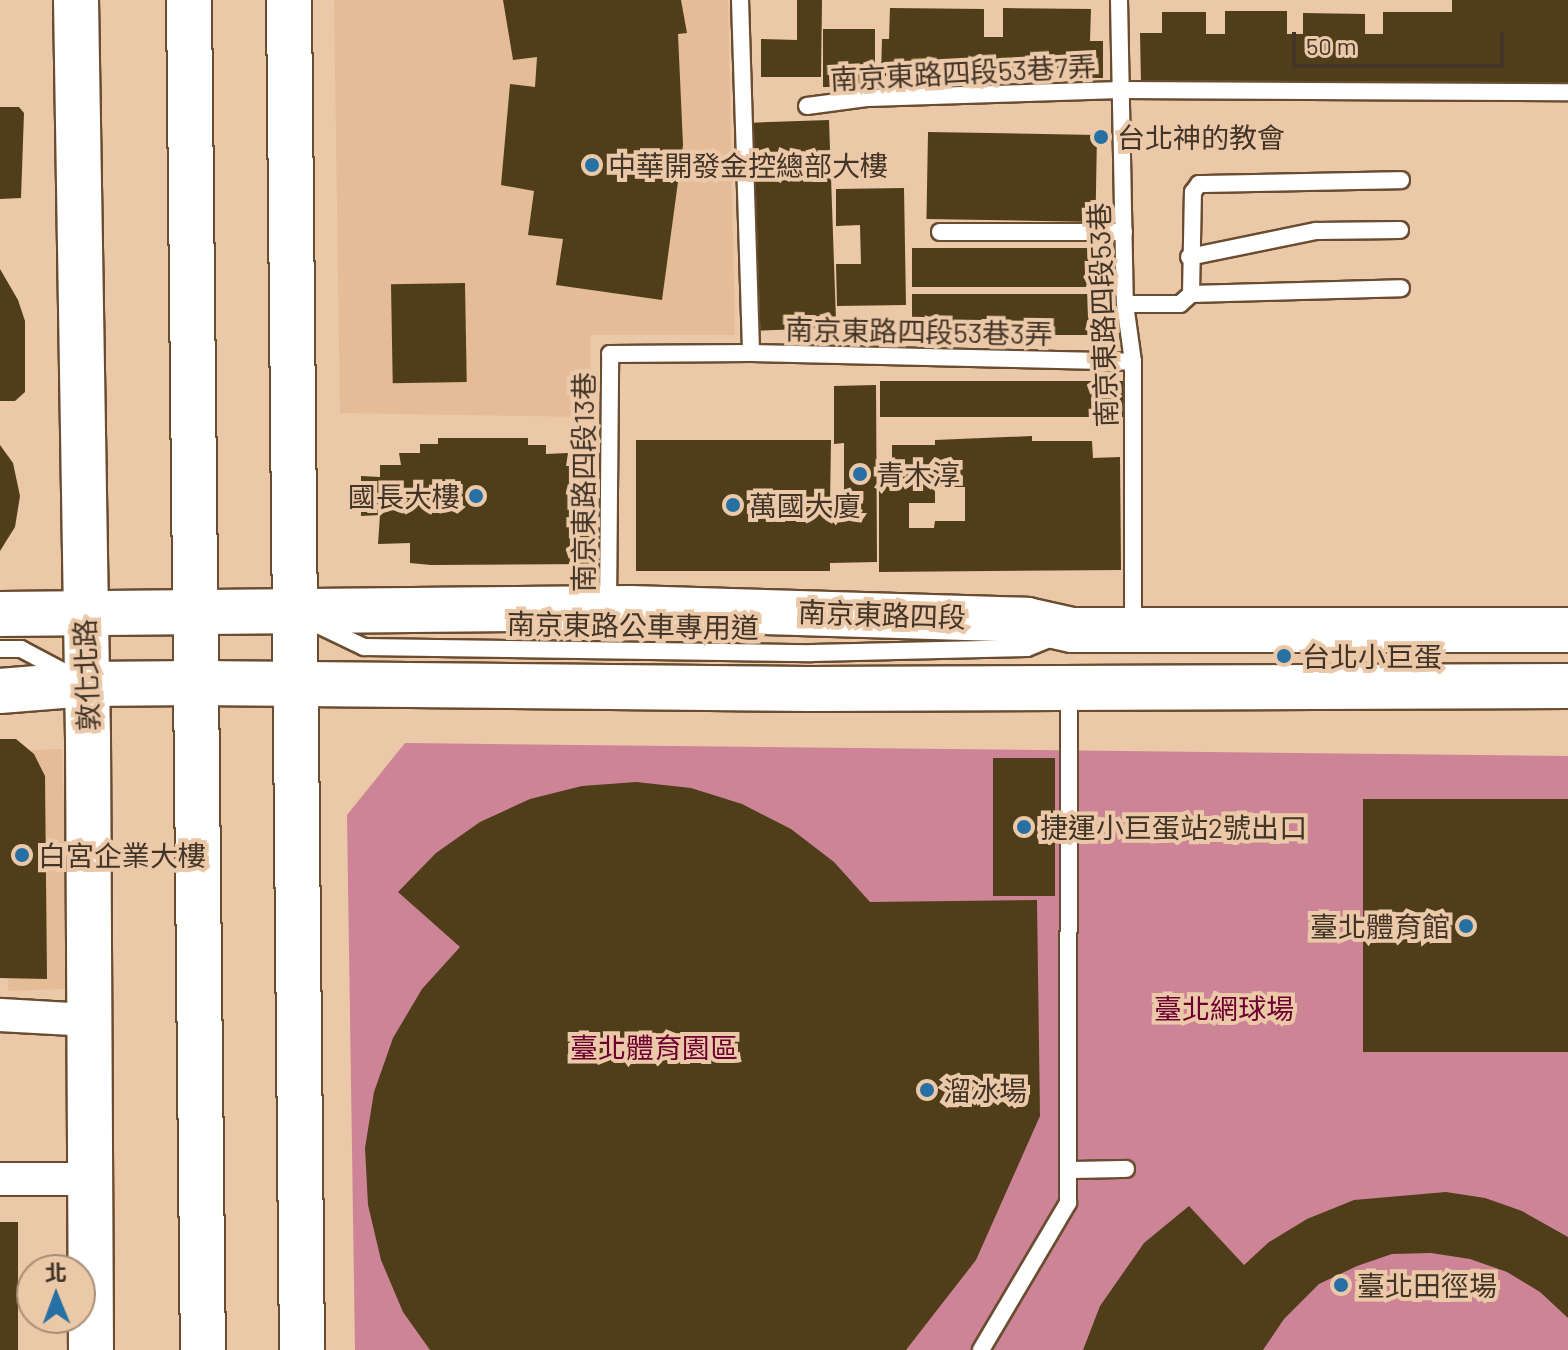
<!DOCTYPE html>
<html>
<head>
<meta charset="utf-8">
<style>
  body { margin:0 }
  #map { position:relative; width:1568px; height:1350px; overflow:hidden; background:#ebc8a8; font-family:Barlow,"Noto Sans TC",sans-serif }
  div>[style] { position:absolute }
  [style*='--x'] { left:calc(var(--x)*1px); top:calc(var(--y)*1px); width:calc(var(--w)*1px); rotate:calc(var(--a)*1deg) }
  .built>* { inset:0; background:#e4bc97; transform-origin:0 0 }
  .green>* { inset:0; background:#cd8496 }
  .building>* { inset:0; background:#4f3e19; transform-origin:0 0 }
  .roads { filter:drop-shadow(2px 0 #6a4c30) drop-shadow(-2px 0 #6a4c30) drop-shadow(0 2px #6a4c30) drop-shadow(0 -2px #6a4c30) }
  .lane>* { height:16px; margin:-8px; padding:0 8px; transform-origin:8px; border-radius:8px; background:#fff }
  .street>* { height:32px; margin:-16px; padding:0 16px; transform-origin:16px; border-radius:16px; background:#fff }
  .secondary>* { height:44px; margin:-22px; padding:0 22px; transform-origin:22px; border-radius:22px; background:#fff }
  .dots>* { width:22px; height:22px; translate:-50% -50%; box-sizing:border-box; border:4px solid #ebc8a8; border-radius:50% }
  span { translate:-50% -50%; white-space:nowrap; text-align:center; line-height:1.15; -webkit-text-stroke:8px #ebc8a8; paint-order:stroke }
  .street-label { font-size:28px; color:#423427 }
  .poi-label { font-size:28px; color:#423427 }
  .left { translate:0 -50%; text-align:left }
  .right { translate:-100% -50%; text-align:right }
  .park-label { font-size:28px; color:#6e0031 }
  .north { position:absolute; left:16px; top:1254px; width:80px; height:80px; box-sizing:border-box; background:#ebc8a8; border:2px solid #a78d74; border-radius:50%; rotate:359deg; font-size:22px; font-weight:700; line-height:32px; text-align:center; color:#423427 }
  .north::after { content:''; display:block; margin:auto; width:28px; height:36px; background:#2770a3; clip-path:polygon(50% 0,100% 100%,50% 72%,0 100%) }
  .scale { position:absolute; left:1292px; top:32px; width:212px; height:36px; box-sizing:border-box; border:4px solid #423427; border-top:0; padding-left:10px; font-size:24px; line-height:28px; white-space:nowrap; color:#423427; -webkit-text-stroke:6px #ebc8a8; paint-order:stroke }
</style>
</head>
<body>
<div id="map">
  <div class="built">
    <div style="clip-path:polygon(334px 0,728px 0,735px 335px,590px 335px,591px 417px,340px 413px)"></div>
    <div style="left:62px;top:749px;width:240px;height:62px;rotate:88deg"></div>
  </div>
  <div class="green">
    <div style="clip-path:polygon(405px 743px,1568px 756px,1568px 1350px,355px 1350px,347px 815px)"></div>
  </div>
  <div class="building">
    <div style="clip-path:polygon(503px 0,681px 0,687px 33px,678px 34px,683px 145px,662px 300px,556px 285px,563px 239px,528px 235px,534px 191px,501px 185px,510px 84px,535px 87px,537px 57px,513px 60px)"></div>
    <div style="clip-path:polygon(797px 0,822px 0,821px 77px,761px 77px,761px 39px,797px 40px)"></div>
    <div style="clip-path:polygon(1452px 0,1568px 0,1568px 84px,1141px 84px,1140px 33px,1162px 33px,1162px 12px,1206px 12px,1206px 34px,1225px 34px,1225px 11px,1287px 11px,1287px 34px,1303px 34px,1303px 13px,1365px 14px,1365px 34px,1383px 34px,1383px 12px,1452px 12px)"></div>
    <div style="clip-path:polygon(890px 8px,984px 9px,984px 37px,1003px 37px,1003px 8px,1091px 9px,1090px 41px,1103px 41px,1103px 78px,881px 76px,882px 39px,889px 39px)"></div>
    <div style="left:823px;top:29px;width:52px;height:58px"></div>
    <div style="clip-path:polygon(0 107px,19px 107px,24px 113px,21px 198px,0 199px)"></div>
    <div style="left:829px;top:120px;width:208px;height:76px;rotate:88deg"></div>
    <div style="left:928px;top:132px;width:169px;height:87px;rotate:1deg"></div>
    <div style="clip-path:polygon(904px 188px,906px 305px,837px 306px,836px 264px,861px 264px,860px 225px,836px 226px,836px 189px)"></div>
    <div style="left:912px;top:248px;width:188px;height:39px"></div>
    <div style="clip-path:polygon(0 269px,18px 300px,25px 321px,25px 392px,15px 401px,0 401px)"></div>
    <div style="left:465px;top:283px;width:99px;height:74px;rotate:89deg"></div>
    <div style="left:912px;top:294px;width:188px;height:41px"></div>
    <div style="left:880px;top:381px;width:246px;height:36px"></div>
    <div style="clip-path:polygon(876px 385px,877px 562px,830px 563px,830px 571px,636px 571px,636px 440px,831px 440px,830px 505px,844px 505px,844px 443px,834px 444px,834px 386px)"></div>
    <div style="clip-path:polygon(evenodd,1032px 436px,1032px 441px,1092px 441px,1093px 458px,1120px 457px,1121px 570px,879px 572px,879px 485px,892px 485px,892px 445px,935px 445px,935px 440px,1032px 436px,935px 487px,965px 487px,965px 521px,935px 521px,934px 528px,909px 528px,909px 503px,935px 503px,935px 487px)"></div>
    <div style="clip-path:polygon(438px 438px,528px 438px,528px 445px,546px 445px,546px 454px,568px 453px,566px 466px,587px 466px,584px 477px,591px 477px,589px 564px,431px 565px,410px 563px,410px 543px,378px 544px,380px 515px,361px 516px,361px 476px,380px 477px,380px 465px,401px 465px,399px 453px,420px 453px,420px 444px,438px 444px)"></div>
    <div style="clip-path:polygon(0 445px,13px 463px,20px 496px,15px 527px,0 551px)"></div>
    <div style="clip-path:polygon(0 739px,16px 739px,34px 754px,45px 776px,47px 979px,0 978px)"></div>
    <div style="left:993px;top:758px;width:62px;height:138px"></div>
    <div style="clip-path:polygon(636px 782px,691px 788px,742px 804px,791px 829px,834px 862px,870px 902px,1037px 900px,1040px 1116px,976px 1260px,906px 1350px,430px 1350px,403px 1312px,381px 1260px,368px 1205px,365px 1148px,374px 1092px,393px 1038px,422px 989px,460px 947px,398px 892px,436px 853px,480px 822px,530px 799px,582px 786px)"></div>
    <div style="left:1363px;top:799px;width:205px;height:253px"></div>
    <div style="clip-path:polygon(1446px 1192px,1485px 1198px,1522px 1211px,1568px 1237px,1568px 1318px,1540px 1292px,1507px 1272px,1470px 1259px,1431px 1253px,1392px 1254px,1357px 1266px,1319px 1284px,1284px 1319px,1263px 1350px,1083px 1350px,1100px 1306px,1144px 1243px,1189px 1206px,1244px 1265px,1269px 1242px,1307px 1219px,1354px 1200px)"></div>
    <div style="left:0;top:1222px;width:18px;height:128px"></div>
  </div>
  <div class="roads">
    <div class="lane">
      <div style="--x:740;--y:0;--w:353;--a:88.2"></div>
      <div style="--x:1119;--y:0;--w:304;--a:88.9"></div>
      <div style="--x:1125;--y:304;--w:59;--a:82.1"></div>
      <div style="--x:1133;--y:362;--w:266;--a:90"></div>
      <div style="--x:807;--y:106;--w:62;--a:-7.5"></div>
      <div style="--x:868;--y:98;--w:253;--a:-1.8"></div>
      <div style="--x:1121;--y:90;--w:447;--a:0.3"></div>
      <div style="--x:940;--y:232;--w:184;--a:0"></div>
      <div style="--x:1189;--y:257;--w:130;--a:-11.6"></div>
      <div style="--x:1316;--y:231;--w:84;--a:-0.7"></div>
      <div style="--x:1191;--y:294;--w:210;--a:-1.6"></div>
      <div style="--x:1125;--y:304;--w:55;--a:0"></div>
      <div style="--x:1180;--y:304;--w:15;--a:-42"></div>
      <div style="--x:1191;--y:294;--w:102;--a:-88.9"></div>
      <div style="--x:1193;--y:192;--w:10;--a:-53"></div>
      <div style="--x:1199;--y:184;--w:202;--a:-1.1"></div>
      <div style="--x:608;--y:607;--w:253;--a:-89.5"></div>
      <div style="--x:610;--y:354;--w:141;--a:-0.4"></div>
      <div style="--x:751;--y:353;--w:382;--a:1.3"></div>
      <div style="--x:318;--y:625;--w:51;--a:25.6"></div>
      <div style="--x:364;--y:647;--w:448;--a:0.8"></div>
      <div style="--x:812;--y:653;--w:215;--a:-1.3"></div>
      <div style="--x:1027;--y:648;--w:31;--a:-22"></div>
      <div style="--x:0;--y:649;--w:21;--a:0"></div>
      <div style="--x:21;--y:649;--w:53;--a:28"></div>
      <div style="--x:1069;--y:1170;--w:57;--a:-1"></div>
      <div style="--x:981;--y:1350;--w:171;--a:-59.4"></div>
      <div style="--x:1068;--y:1203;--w:515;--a:-89.89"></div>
    </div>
    <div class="street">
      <div style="--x:0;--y:1015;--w:89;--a:3.2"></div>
      <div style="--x:0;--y:1179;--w:90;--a:0"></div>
    </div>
    <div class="secondary">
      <div style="--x:76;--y:0;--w:738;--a:89.07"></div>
      <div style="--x:88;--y:738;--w:612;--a:89.72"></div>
      <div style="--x:189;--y:0;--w:1350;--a:89.41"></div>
      <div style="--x:289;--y:0;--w:1350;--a:89.45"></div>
      <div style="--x:0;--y:614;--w:630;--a:-0.55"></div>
      <div style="--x:630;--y:608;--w:397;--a:1.7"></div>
      <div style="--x:1027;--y:620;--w:46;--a:12.5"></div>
      <div style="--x:1072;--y:630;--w:496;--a:0"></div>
      <div style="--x:0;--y:691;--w:87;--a:-4.6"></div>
      <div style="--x:87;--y:684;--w:110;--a:-0.5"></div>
      <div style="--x:197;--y:683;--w:611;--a:0.56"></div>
      <div style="--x:808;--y:689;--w:760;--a:-0.23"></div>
    </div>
  </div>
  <div class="dots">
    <div style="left:1101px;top:137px;background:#2770a3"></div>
    <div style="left:592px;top:165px;background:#2770a3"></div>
    <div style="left:860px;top:474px;background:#2770a3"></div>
    <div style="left:476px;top:496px;background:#2770a3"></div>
    <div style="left:733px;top:505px;background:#2770a3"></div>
    <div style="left:1284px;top:656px;background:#2770a3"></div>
    <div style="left:1024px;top:827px;background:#2770a3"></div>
    <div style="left:22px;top:855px;background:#2770a3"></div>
    <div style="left:1466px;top:926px;background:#2770a3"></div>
    <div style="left:927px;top:1090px;background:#2770a3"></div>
    <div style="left:1341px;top:1285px;background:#2770a3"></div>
  </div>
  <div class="street-label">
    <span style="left:963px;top:72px;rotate:-3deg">南京東路四段53巷7弄</span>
    <span style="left:1102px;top:315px;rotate:-92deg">南京東路四段53巷</span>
    <span style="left:919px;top:331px;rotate:1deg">南京東路四段53巷3弄</span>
    <span style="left:583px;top:482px;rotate:-90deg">南京東路四段13巷</span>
    <span style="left:882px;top:614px;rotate:2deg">南京東路四段</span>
    <span style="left:633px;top:625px;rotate:1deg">南京東路公車專用道</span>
    <span style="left:86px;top:675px;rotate:-92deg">敦化北路</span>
  </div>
  <div class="poi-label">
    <span class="left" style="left:1117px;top:137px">台北神的教會</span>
    <span class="left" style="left:608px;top:165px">中華開發金控總部大樓</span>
    <span class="left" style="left:876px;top:474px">青木淳</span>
    <span class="right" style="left:460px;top:496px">國長大樓</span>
    <span class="left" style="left:749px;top:505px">萬國大廈</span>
    <span class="left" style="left:1302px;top:656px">台北小巨蛋</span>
    <span class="left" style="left:1040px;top:827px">捷運小巨蛋站2號出口</span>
    <span class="left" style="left:38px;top:855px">白宮企業大樓</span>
    <span class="right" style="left:1450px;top:926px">臺北體育館</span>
    <span class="left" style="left:943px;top:1090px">溜冰場</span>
    <span class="left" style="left:1357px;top:1285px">臺北田徑場</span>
  </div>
  <div class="park-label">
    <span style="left:1224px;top:1008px">臺北網球場</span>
    <span style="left:654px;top:1047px">臺北體育園區</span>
  </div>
  <div class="north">北</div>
  <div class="scale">50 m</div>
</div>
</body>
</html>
